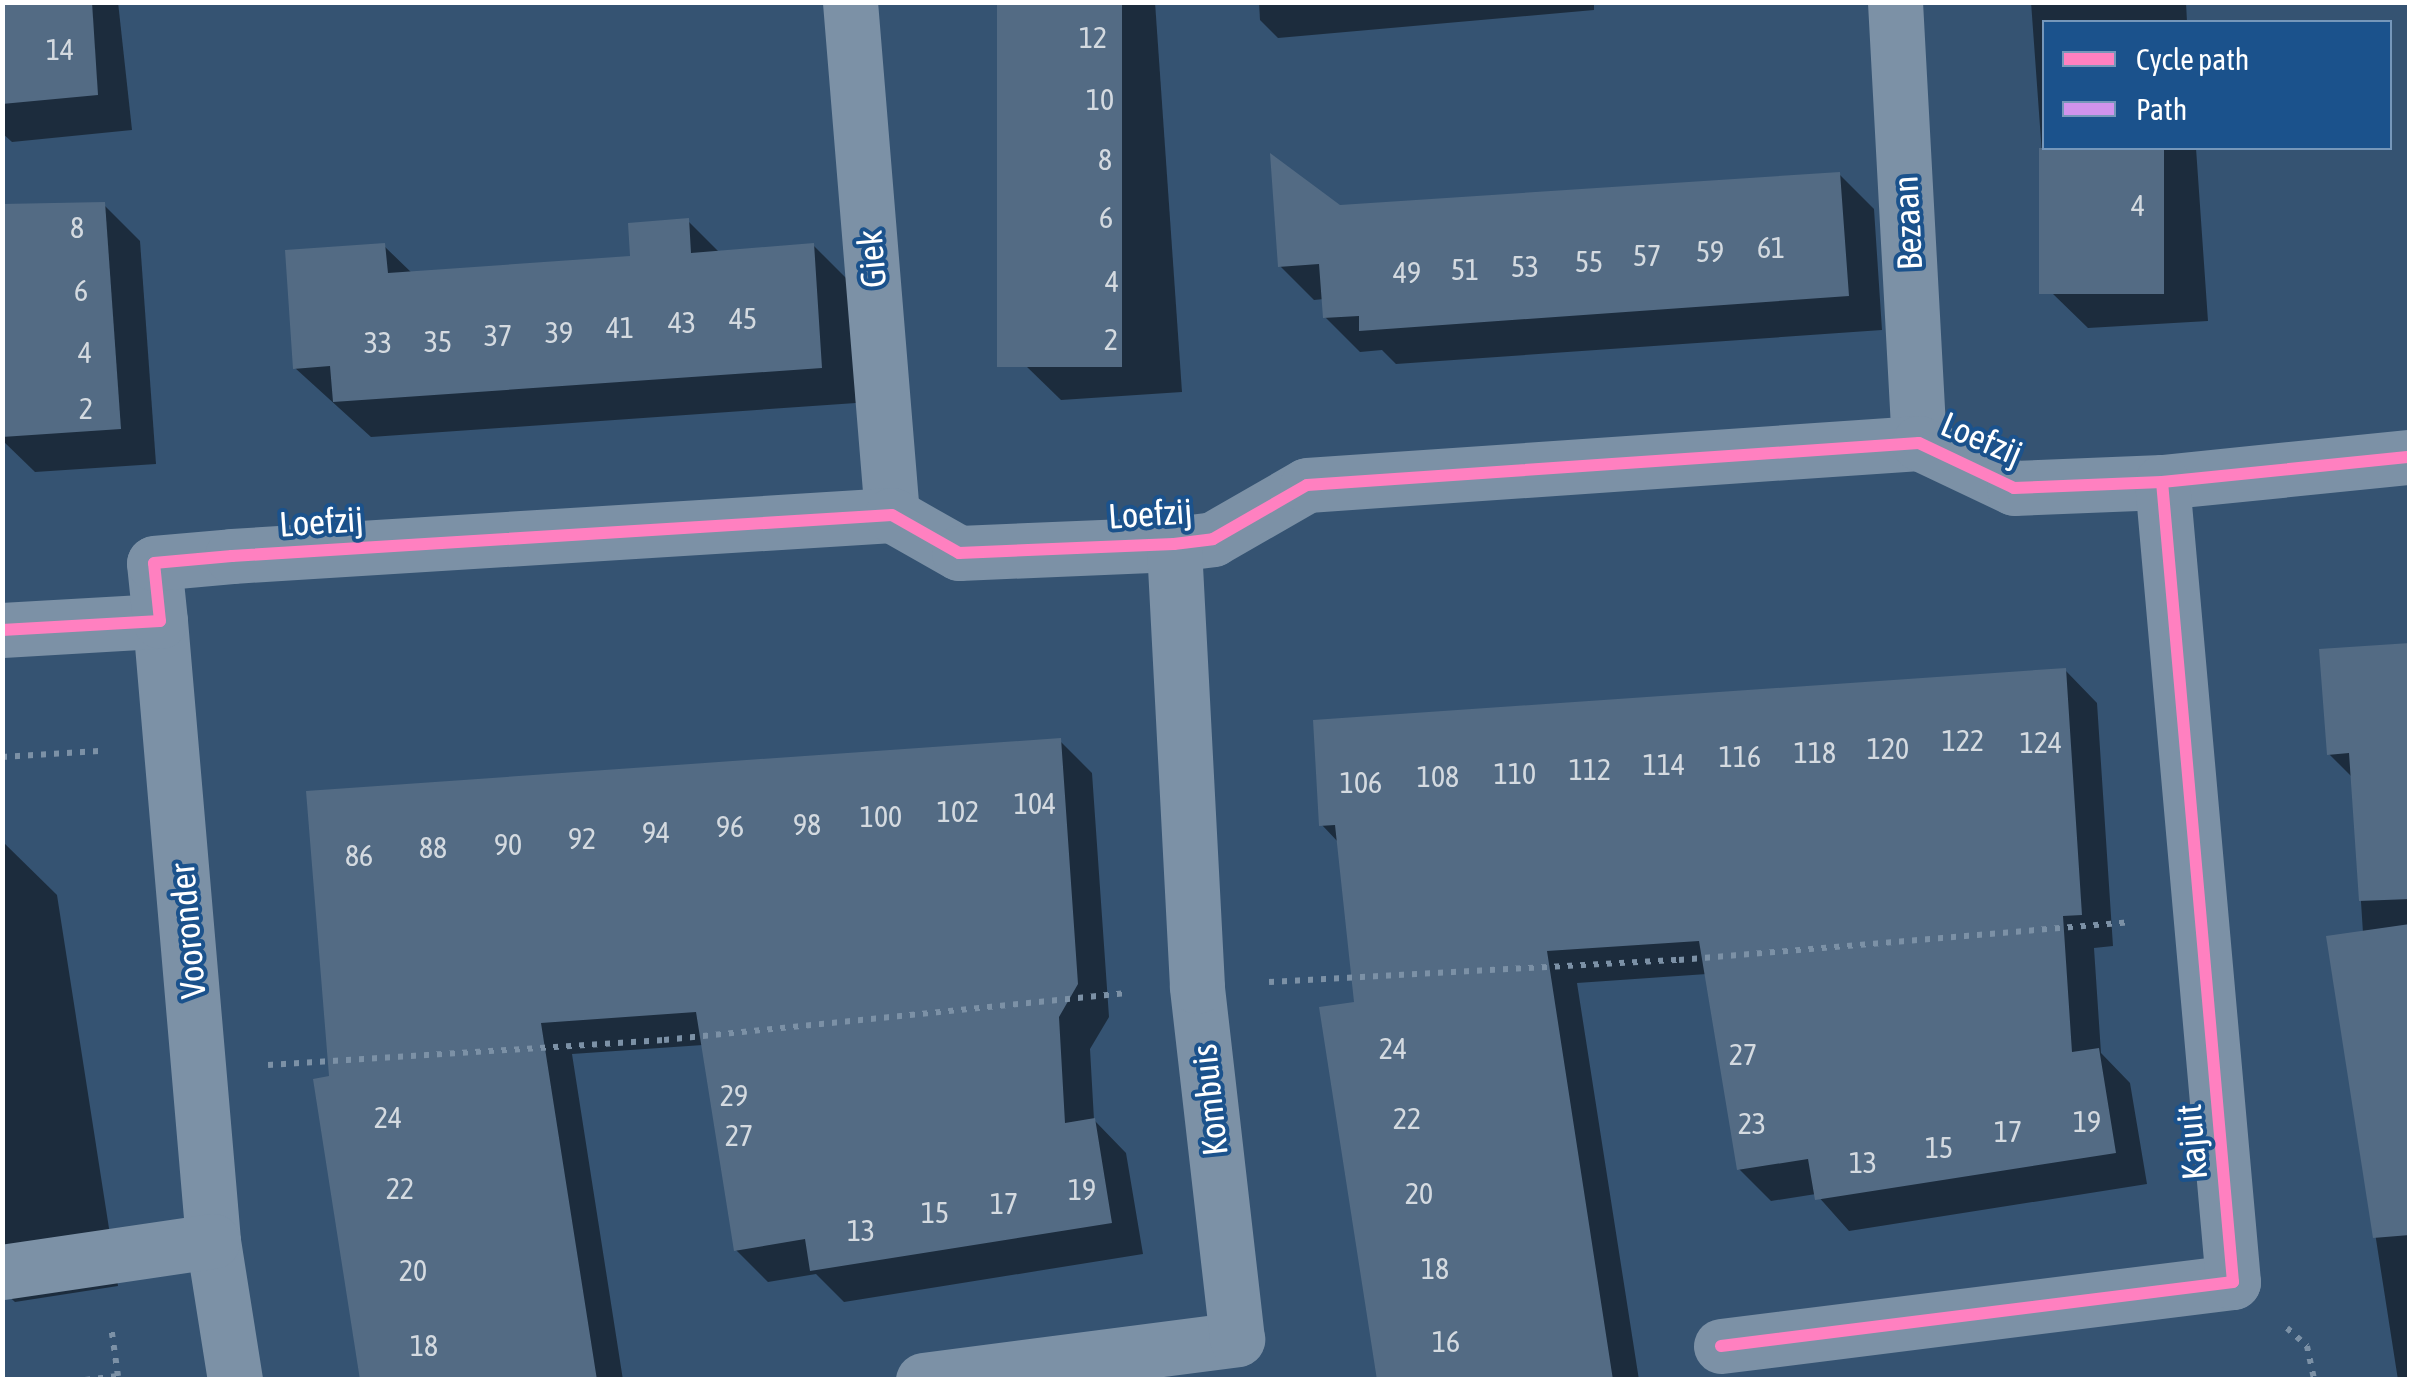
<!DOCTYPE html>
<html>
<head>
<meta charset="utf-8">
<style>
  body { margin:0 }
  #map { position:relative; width:2412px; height:1382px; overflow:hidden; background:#355372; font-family:"Asap Condensed",sans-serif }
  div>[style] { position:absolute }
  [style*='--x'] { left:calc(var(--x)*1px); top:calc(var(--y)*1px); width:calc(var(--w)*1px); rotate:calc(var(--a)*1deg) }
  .shadow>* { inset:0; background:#0007 }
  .building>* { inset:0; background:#536b84; transform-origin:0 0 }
  .path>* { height:6px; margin-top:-3px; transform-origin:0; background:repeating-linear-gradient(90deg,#7c91a6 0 5px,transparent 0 13px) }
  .minor>* { height:55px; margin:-27.5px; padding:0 27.5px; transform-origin:27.5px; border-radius:27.5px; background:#7c91a6 }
  .quiet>* { height:10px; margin-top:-5px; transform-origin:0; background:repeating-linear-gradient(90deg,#d193ec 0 20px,transparent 0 30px) }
  .cycleway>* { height:12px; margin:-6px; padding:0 6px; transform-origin:6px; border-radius:6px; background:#ff80c0 }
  span { translate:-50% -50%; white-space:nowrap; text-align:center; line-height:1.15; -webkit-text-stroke:8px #1b528c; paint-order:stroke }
  .number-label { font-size:30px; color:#d4dae0 }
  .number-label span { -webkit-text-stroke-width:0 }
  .street-label { font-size:35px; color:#fff }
  .frame { position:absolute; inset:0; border:5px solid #fff; pointer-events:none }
  .legend { position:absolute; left:2042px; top:20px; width:350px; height:130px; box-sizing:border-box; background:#1b528c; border:2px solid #7697ba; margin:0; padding:12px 18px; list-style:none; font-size:30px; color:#fff }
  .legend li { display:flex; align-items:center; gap:20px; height:50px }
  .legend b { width:50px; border:2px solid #7697ba }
</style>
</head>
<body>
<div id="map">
  <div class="shadow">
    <div style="clip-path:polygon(2px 2px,118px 2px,132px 130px,12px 142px,2px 133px)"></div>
    <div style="clip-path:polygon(999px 2px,1155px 2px,1182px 392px,1061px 400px,1025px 365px)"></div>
    <div style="clip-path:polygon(1259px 2px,1594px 2px,1594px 10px,1278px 38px,1260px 20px)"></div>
    <div style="clip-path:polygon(2031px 2px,2186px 2px,2187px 22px,2044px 22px,2044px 148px,2196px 148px,2208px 321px,2088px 328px,2052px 293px)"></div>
    <div style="clip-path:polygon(1839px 174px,1874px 209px,1882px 330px,1396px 364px,1382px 350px,1360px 352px,1325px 317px,1324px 299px,1314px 300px,1280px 266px,1339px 208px)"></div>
    <div style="clip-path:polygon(104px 205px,140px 241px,156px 464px,35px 472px,2px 440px,2px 207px)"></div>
    <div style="clip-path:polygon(688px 221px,720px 253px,813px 245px,849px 281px,856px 403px,371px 437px,295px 368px,384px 246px,413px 274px,633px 258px)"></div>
    <div style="clip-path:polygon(2410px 645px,2410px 1380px,2398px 1380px,2329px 938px,2363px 933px,2353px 778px,2329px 754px)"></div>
    <div style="clip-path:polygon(2065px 670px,2097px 703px,2113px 946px,2094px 948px,2101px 1053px,2130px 1083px,2147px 1184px,1849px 1231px,1816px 1194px,1771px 1201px,1739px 1169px,1707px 974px,1577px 983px,1639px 1380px,1380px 1380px,1357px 1004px,1339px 843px,1322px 825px)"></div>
    <div style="clip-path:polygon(1060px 741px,1092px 773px,1109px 1017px,1090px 1049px,1094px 1120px,1126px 1153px,1143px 1254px,844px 1302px,816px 1274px,768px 1282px,736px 1250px,703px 1045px,572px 1054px,623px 1380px,362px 1380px,331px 1078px)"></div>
    <div style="clip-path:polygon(2px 841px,57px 895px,118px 1286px,15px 1302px,2px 1290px)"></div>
  </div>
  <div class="building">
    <div style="clip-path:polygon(2px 2px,92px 2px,98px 95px,2px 104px)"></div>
    <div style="left:997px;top:2px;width:125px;height:365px"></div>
    <div style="left:2039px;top:148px;width:125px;height:146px"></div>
    <div style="clip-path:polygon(1270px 153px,1340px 205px,1840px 172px,1849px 296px,1359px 331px,1359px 316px,1323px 318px,1319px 264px,1278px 267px)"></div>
    <div style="clip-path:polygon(105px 202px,121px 429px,2px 437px,2px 204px)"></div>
    <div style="clip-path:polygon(689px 218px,691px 253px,814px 243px,822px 368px,333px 402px,330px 366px,293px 369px,285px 250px,385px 243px,388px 273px,630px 256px,628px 223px)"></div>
    <div style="clip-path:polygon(2410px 643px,2410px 899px,2359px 901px,2349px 753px,2327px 755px,2319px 649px)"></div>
    <div style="clip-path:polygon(2066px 668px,2082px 915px,2063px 916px,2072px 1052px,2099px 1048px,2116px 1153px,1815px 1200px,1808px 1159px,1737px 1170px,1699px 941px,1547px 951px,1613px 1380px,1377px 1380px,1319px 1007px,1354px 1002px,1335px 825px,1319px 826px,1313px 720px)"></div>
    <div style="clip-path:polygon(1061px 738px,1078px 984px,1059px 1017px,1065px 1123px,1095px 1118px,1112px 1223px,810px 1271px,805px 1239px,734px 1251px,696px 1012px,541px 1023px,597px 1380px,360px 1380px,313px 1079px,329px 1076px,306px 791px)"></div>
    <div style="clip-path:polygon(2410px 924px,2410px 1235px,2373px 1238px,2326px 936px)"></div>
  </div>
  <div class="path">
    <div style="--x:2;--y:757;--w:97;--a:-3.5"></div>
    <div style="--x:1269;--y:982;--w:411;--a:-3.1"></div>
    <div style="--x:1679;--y:960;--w:452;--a:-4.8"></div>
    <div style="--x:268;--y:1065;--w:397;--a:-3.6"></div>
    <div style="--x:664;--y:1040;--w:465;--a:-5.8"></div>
    <div style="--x:2287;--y:1328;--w:27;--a:42"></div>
    <div style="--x:2307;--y:1346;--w:35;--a:78"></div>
    <div style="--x:85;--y:1380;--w:33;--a:-7"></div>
    <div style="--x:118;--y:1376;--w:50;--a:-98"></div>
  </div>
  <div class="minor">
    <div style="--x:850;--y:2;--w:515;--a:85.32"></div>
    <div style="--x:1895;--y:2;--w:442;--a:86.9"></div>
    <div style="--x:160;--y:621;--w:622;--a:85.11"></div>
    <div style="--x:213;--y:1241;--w:141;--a:81"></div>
    <div style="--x:2;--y:630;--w:158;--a:-3.3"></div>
    <div style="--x:160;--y:621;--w:58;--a:-95.9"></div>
    <div style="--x:154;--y:563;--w:78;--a:-5.1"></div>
    <div style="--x:232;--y:556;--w:661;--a:-3.55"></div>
    <div style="--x:892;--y:515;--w:77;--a:29.6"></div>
    <div style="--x:959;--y:553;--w:215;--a:-2.4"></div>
    <div style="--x:1174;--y:544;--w:39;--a:-7"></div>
    <div style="--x:1213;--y:539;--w:108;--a:-29.9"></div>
    <div style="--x:1307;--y:485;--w:613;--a:-3.93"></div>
    <div style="--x:1919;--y:443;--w:105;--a:25.3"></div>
    <div style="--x:2014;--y:488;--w:148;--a:-2.3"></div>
    <div style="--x:2162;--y:482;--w:249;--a:-5.8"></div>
    <div style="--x:2;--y:1272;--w:213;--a:-8.4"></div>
    <div style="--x:1721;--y:1346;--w:516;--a:-7.13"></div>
    <div style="--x:2233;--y:1282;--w:803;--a:-95.07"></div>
    <div style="--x:923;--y:1380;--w:317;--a:-7.4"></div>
    <div style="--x:1237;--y:1339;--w:355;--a:-96.5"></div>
    <div style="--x:1197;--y:986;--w:443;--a:-93"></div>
  </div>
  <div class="quiet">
    <div style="--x:95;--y:1378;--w:2;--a:90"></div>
  </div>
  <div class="cycleway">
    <div style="--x:2;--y:630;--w:158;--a:-3.3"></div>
    <div style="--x:160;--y:621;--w:58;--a:-95.9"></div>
    <div style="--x:154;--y:563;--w:78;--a:-5.1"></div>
    <div style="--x:232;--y:556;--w:661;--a:-3.55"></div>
    <div style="--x:892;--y:515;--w:77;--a:29.6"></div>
    <div style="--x:959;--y:553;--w:215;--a:-2.4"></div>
    <div style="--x:1174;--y:544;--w:39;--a:-7"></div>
    <div style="--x:1213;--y:539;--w:108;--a:-29.9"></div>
    <div style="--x:1307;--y:485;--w:613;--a:-3.93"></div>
    <div style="--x:1919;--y:443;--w:105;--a:25.3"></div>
    <div style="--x:2014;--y:488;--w:148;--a:-2.3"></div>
    <div style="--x:2162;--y:482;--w:249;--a:-5.8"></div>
    <div style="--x:1721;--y:1346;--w:516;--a:-7.13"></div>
    <div style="--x:2233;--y:1282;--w:803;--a:-95.07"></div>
  </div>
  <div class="number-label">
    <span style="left:1093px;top:37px">12</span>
    <span style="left:60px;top:49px">14</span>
    <span style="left:1100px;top:99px">10</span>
    <span style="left:1105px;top:159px">8</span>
    <span style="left:2138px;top:205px">4</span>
    <span style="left:1106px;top:217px">6</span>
    <span style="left:77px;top:227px">8</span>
    <span style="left:1771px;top:247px">61</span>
    <span style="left:1710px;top:251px">59</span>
    <span style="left:1647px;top:255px">57</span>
    <span style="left:1589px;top:261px">55</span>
    <span style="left:1525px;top:266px">53</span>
    <span style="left:1465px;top:269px">51</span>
    <span style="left:1407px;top:272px">49</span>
    <span style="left:1112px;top:281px">4</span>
    <span style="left:81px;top:290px">6</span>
    <span style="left:743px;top:318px">45</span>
    <span style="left:682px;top:322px">43</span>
    <span style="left:620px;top:327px">41</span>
    <span style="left:559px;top:332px">39</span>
    <span style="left:498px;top:335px">37</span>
    <span style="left:1111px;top:339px">2</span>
    <span style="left:438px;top:341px">35</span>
    <span style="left:378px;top:342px">33</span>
    <span style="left:85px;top:352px">4</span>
    <span style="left:86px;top:408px">2</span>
    <span style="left:1963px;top:740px">122</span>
    <span style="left:2041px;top:742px">124</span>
    <span style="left:1888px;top:748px">120</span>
    <span style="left:1815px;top:752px">118</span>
    <span style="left:1740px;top:756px">116</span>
    <span style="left:1664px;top:764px">114</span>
    <span style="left:1590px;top:769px">112</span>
    <span style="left:1515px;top:773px">110</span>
    <span style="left:1438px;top:776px">108</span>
    <span style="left:1361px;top:782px">106</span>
    <span style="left:1035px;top:803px">104</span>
    <span style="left:958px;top:811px">102</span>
    <span style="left:881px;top:816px">100</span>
    <span style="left:807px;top:824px">98</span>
    <span style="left:730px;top:826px">96</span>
    <span style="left:656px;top:832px">94</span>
    <span style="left:582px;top:838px">92</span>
    <span style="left:508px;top:844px">90</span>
    <span style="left:433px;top:847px">88</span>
    <span style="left:359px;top:855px">86</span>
    <span style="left:1393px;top:1048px">24</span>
    <span style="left:1743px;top:1054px">27</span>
    <span style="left:734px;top:1095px">29</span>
    <span style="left:388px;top:1117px">24</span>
    <span style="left:1407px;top:1118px">22</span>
    <span style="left:2087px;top:1121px">19</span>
    <span style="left:1752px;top:1123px">23</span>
    <span style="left:2008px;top:1131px">17</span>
    <span style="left:739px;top:1135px">27</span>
    <span style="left:1939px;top:1147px">15</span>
    <span style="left:1863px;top:1162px">13</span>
    <span style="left:400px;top:1188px">22</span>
    <span style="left:1082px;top:1189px">19</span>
    <span style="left:1419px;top:1193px">20</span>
    <span style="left:1004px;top:1203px">17</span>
    <span style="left:935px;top:1212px">15</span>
    <span style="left:861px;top:1230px">13</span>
    <span style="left:1435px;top:1268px">18</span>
    <span style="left:413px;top:1270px">20</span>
    <span style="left:1446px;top:1341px">16</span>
    <span style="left:424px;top:1345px">18</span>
  </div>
  <div class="street-label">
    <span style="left:1907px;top:223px;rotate:-93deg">Bezaan</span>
    <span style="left:871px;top:259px;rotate:-95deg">Giek</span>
    <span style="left:1982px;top:438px;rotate:23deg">Loefzij</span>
    <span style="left:1150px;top:513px;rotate:-4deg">Loefzij</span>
    <span style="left:321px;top:521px;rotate:-4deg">Loefzij</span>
    <span style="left:187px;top:931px;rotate:-95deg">Vooronder</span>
    <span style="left:1209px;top:1100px;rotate:-96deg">Kombuis</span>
    <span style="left:2191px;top:1142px;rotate:-95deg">Kajuit</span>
  </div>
  <div class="frame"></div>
  <ul class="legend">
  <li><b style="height:12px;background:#ff80c0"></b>Cycle path</li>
  <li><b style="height:12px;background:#d193ec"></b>Path</li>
  </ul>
</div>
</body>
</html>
